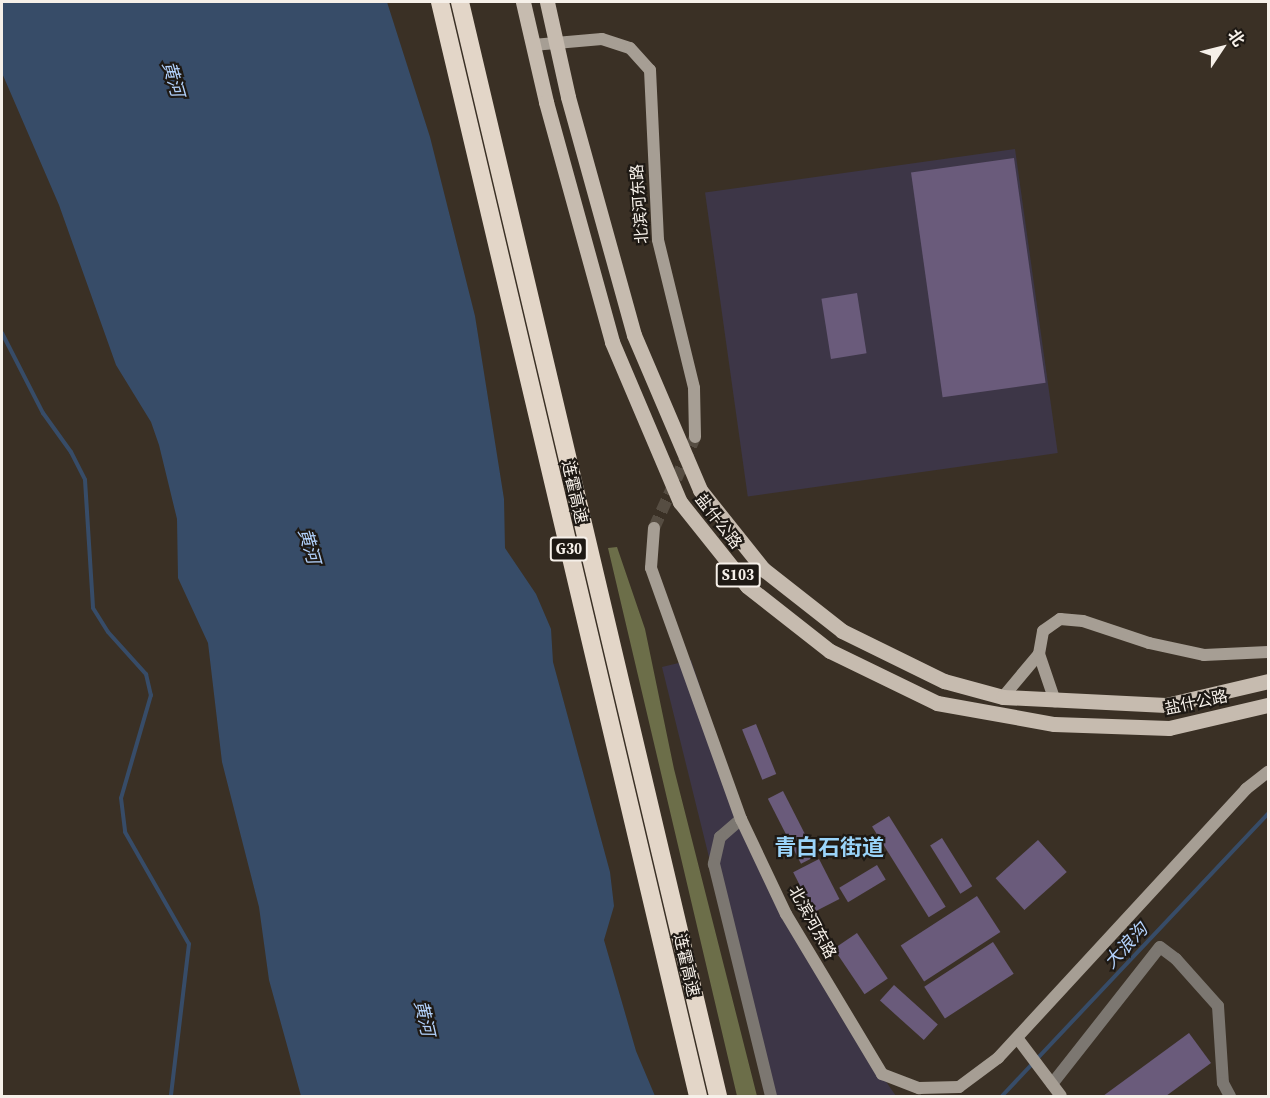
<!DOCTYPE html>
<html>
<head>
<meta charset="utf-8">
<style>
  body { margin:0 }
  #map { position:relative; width:1270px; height:1098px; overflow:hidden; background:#3a3025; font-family:"Source Serif 4","Noto Sans SC",serif }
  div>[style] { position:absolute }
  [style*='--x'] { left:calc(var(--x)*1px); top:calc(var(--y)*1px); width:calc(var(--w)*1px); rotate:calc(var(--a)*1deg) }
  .industrial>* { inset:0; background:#3d3647; transform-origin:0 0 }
  .forest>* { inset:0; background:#6c6e49 }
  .water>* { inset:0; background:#374c68 }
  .stream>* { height:4px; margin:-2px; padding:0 2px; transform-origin:2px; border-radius:2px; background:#374c68 }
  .building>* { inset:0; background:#6a5b7b; transform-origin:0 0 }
  .secondary-tunnel>* { height:12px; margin-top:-6px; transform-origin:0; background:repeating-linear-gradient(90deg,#564d42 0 12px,transparent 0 18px) }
  .street>* { height:12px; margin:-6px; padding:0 6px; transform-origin:6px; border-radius:6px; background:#7c7771 }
  .secondary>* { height:12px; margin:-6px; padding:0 6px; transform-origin:6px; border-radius:6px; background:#a69e94 }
  .primary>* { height:15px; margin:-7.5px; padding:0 7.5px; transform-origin:7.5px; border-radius:7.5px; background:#c6bbaf }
  .highway>* { height:18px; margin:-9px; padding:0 9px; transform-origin:9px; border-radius:9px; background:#e3d6c8 }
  span { translate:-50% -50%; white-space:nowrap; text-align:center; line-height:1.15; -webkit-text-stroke:4.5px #1e1914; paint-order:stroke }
  .shield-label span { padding:2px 4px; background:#1e1914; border:2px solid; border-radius:4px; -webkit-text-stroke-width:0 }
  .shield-label { font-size:15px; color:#f6f0e9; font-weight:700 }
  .street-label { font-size:16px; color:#f6f0e9 }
  .water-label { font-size:18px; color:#b2d1fb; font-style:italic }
  .district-label { font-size:22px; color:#9ad4fa; font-weight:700 }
  .frame { position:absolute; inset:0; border:3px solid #f6f0e9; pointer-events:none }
  .north { position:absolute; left:1192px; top:18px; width:60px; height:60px; -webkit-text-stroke:4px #1e1914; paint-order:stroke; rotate:55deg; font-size:16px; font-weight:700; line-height:24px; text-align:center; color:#f6f0e9 }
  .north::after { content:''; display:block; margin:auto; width:21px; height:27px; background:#f6f0e9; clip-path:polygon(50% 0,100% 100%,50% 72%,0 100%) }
</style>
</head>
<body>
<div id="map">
  <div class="industrial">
    <div style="left:1015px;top:149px;width:307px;height:313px;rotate:82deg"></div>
    <div style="clip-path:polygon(691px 660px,755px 850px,837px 1011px,896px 1096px,768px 1096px,662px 667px)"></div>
  </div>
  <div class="forest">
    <div style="clip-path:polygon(617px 547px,645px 629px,674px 769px,757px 1096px,737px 1096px,608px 548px)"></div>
  </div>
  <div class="water">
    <div style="clip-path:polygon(2px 2px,387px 2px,430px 137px,475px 316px,504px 499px,505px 548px,536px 594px,551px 629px,553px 662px,610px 872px,614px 906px,604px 940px,636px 1051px,655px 1096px,301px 1096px,269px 980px,259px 907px,222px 762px,208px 643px,178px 578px,177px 519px,159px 445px,151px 422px,116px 365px,59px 205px,2px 73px)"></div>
  </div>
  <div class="stream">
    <div style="--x:2;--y:333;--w:90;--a:62.9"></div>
    <div style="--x:43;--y:413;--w:48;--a:54.3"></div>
    <div style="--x:71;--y:452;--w:31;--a:63"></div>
    <div style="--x:85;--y:480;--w:128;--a:86.4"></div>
    <div style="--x:93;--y:608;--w:28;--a:58"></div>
    <div style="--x:108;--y:632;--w:57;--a:47.9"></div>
    <div style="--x:146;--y:674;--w:22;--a:77"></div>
    <div style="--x:151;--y:695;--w:107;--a:106.2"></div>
    <div style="--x:121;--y:798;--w:34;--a:83"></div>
    <div style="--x:125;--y:832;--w:129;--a:60.3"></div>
    <div style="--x:189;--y:944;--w:153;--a:96.8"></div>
    <div style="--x:1002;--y:1096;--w:388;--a:-46.7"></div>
  </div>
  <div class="building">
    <div style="left:1014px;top:158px;width:227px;height:104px;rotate:82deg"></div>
    <div style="left:857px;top:293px;width:61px;height:36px;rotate:81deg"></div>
    <div style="left:756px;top:724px;width:54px;height:15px;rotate:68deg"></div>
    <div style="left:783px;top:791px;width:73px;height:17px;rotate:63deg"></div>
    <div style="left:889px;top:816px;width:107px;height:20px;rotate:58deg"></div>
    <div style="left:942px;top:838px;width:57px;height:14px;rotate:58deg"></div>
    <div style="left:1038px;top:840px;width:43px;height:57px;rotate:48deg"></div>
    <div style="left:819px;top:859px;width:45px;height:29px;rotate:63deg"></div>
    <div style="left:877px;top:865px;width:17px;height:44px;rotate:59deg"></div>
    <div style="left:977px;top:896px;width:43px;height:91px;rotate:57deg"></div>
    <div style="left:857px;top:933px;width:55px;height:28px;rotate:56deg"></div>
    <div style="left:993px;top:942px;width:38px;height:82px;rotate:57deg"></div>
    <div style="left:894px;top:985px;width:59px;height:21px;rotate:42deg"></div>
    <div style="clip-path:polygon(1189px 1033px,1211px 1063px,1166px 1096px,1103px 1096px)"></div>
  </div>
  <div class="secondary-tunnel">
    <div style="--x:654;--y:528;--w:100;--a:-65.7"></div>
  </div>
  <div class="street">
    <div style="--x:741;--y:819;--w:28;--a:139"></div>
    <div style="--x:720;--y:837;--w:28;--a:103"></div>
    <div style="--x:714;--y:864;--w:239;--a:76.2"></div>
    <div style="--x:1052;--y:1084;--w:174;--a:-51.8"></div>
    <div style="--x:1160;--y:947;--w:20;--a:37"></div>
    <div style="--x:1176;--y:959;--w:63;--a:48.2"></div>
    <div style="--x:1218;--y:1006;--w:77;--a:86.3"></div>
    <div style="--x:1223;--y:1083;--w:15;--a:62"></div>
  </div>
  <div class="secondary">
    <div style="--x:533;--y:45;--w:69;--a:-5"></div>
    <div style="--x:602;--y:39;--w:29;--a:18"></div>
    <div style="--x:630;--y:48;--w:30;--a:48"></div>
    <div style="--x:650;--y:70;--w:170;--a:87.3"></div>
    <div style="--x:658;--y:240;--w:152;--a:76.3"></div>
    <div style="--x:694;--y:388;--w:49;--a:88.8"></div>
    <div style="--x:654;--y:528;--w:40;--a:94.3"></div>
    <div style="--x:651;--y:568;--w:267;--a:70.3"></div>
    <div style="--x:741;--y:819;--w:105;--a:64.7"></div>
    <div style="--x:786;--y:914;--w:187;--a:59"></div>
    <div style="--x:882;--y:1074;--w:40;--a:21"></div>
    <div style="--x:919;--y:1088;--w:40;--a:-1.4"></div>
    <div style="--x:959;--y:1087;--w:49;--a:-36.6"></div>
    <div style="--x:998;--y:1058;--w:366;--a:-47.3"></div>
    <div style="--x:1246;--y:789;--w:28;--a:-38"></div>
    <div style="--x:1039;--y:654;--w:23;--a:-80"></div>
    <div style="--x:1043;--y:631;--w:21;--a:-35"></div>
    <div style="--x:1060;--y:619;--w:23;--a:5"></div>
    <div style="--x:1083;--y:621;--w:70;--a:18.4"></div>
    <div style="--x:1149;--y:643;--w:56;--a:12.3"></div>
    <div style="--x:1204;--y:655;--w:64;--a:-2.7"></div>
    <div style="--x:1003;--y:697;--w:56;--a:-50.1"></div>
    <div style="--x:1039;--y:654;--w:50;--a:71.2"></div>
    <div style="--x:1018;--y:1039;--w:71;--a:53"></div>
  </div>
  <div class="primary">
    <div style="--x:523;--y:2;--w:103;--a:77"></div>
    <div style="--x:546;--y:102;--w:249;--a:74.6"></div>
    <div style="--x:612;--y:342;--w:174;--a:67"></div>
    <div style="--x:680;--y:502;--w:107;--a:51.4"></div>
    <div style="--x:747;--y:586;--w:105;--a:38.1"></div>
    <div style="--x:830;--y:651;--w:119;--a:25.9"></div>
    <div style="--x:937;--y:703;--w:119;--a:10.2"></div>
    <div style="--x:1054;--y:724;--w:115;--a:2"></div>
    <div style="--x:1169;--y:728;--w:102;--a:-13.1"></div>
    <div style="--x:547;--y:2;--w:97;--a:77.5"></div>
    <div style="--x:568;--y:97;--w:247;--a:74.5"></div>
    <div style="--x:634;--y:335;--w:168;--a:66.9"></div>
    <div style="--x:700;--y:490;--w:101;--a:51.4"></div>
    <div style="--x:763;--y:569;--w:100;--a:38.1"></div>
    <div style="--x:842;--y:631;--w:114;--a:26.1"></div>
    <div style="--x:944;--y:681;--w:61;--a:15.2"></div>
    <div style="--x:1003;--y:697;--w:163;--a:2.8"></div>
    <div style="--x:1166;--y:705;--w:105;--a:-13.2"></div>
  </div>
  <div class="highway">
    <div style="--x:440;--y:2;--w:1124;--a:76.73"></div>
    <div style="--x:460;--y:2;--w:1124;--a:76.73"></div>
  </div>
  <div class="shield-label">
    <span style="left:569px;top:549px">G30</span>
    <span style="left:738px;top:575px">S103</span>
  </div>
  <div class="street-label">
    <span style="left:639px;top:204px;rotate:-94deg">北滨河东路</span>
    <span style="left:575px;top:492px;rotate:77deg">连霍高速</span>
    <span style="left:719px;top:521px;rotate:52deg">盐什公路</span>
    <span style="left:1196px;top:702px;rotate:-12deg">盐什公路</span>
    <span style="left:813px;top:922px;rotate:61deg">北滨河东路</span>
    <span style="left:687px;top:965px;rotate:77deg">连霍高速</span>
  </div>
  <div class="water-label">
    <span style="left:173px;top:79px;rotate:74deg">黄河</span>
    <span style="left:309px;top:546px;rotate:74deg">黄河</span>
    <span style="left:1126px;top:946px;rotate:-47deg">大浪沟</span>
    <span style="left:424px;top:1018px;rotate:77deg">黄河</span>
  </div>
  <div class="district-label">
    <span style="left:829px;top:848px">青白石街道</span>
  </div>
  <div class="frame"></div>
  <div class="north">北</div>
</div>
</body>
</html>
